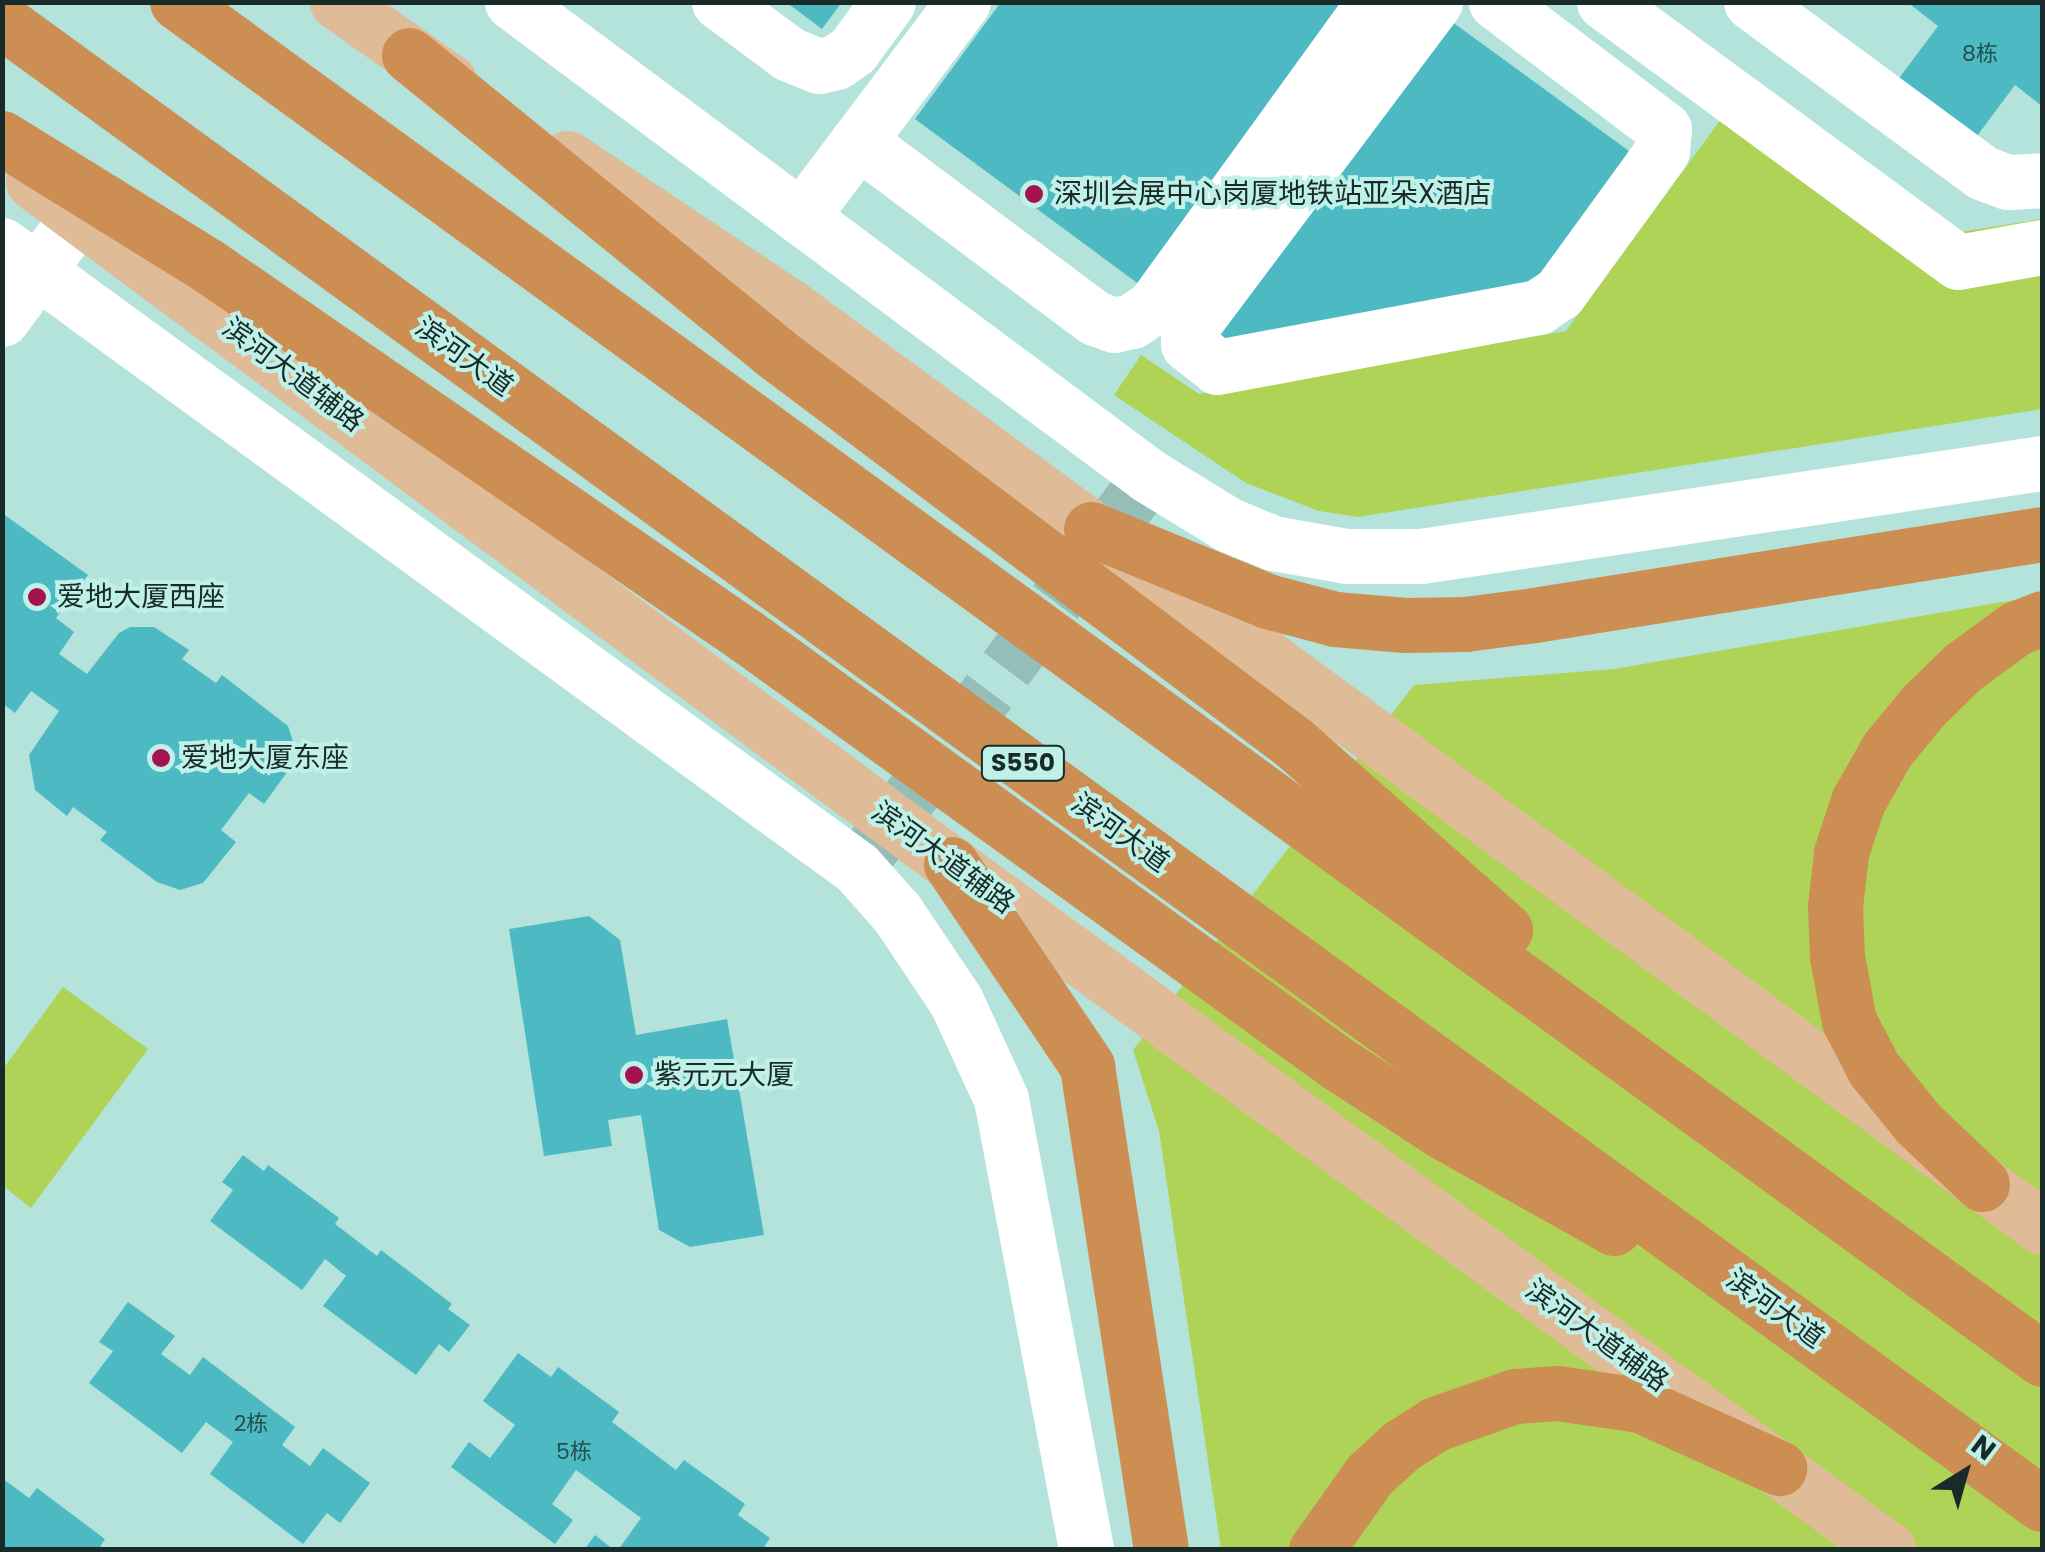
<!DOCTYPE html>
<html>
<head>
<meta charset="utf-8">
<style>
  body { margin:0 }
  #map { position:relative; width:2045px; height:1552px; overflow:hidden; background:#b3e3db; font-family:Poppins,"Noto Sans SC",sans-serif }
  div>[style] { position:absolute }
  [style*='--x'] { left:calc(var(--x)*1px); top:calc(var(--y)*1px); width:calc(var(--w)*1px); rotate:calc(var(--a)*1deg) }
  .green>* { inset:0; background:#afd356 }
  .building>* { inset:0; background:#4dbac3 }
  .minor-tunnel>* { height:55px; margin-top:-27.5px; transform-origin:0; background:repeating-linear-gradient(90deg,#94beb7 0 55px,transparent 0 83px) }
  .minor>* { height:55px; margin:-27.5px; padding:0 27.5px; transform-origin:27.5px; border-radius:27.5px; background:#fff }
  .major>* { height:55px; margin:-27.5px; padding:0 27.5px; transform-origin:27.5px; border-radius:27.5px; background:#e0bb98 }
  .highway>* { height:55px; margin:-27.5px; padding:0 27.5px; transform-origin:27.5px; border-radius:27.5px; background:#cc8e53 }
  .dots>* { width:28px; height:28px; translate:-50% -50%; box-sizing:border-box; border:5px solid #c0f1e8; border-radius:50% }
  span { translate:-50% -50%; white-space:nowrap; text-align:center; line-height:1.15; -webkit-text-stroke:8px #c0f1e8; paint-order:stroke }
  .number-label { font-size:22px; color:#254f4f }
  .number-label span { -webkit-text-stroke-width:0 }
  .shield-label span { padding:2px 8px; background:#c0f1e8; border:2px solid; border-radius:8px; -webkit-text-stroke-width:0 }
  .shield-label { font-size:25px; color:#182b28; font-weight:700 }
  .poi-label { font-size:28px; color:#182b28 }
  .left { translate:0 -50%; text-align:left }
  .street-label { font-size:28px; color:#182b28 }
  .frame { position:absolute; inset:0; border:5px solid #182b28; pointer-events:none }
  .north { position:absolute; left:1915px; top:1422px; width:100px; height:100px; -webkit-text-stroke:8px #c0f1e8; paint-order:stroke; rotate:37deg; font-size:28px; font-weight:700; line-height:40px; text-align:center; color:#182b28 }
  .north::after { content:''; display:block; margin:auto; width:35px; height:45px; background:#182b28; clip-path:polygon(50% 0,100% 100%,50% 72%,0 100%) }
</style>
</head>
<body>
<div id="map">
  <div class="green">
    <div style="clip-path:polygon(1721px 119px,1960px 232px,2042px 219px,2042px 409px,1358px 517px,1319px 511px,1246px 483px,1114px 395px,1141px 355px,1199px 394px,1566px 331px)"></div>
    <div style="clip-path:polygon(2042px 595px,2042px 1549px,1221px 1549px,1159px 1131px,1133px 1050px,1414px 685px,1614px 669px)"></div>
    <div style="clip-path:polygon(63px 987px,148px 1049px,31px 1208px,3px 1186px,3px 1069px)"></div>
  </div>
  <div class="building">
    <div style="clip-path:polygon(786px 2px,842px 2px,822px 29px)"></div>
    <div style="clip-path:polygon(1001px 2px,1348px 2px,1140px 285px,915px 119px)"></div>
    <div style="clip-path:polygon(1907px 2px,2042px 2px,2042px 106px,2015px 85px,1974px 140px,1897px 81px,1938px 26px)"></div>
    <div style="clip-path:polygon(1451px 21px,1633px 154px,1528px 297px,1228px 343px,1219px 335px)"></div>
    <div style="clip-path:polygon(2px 513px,88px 575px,56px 618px,74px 632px,59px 654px,87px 674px,119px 633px,130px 627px,154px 627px,189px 650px,182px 659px,216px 683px,222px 675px,288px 726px,295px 748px,288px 771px,264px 804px,249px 793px,221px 830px,236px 842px,203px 883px,180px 890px,157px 882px,100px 840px,107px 832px,73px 807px,67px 816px,35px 790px,29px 755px,59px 711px,31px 691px,15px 713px,2px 703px)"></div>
    <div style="clip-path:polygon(589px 916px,620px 940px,636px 1035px,727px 1019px,764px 1235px,690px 1247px,659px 1230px,641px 1115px,608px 1120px,612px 1146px,544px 1156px,509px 929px)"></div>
    <div style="clip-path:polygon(243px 1155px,264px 1171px,268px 1165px,339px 1218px,335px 1224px,377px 1256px,381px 1250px,452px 1304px,448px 1309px,470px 1325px,449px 1352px,439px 1344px,416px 1375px,323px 1306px,346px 1276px,325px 1259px,302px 1290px,210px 1221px,233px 1190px,222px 1182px)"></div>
    <div style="clip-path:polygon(128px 1302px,175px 1336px,161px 1354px,190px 1375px,203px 1357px,295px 1427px,282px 1445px,310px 1466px,323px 1448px,370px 1483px,340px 1523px,327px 1513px,303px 1544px,210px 1474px,233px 1442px,206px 1422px,182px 1453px,89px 1383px,113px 1351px,99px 1342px)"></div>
    <div style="clip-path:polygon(518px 1353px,551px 1377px,558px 1367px,619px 1412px,612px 1422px,676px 1470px,684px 1460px,745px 1504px,738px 1515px,770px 1538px,762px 1550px,618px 1550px,641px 1518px,576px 1470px,552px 1504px,573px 1520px,555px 1544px,451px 1467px,469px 1442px,490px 1458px,515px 1425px,483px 1401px)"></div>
    <div style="clip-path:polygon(2px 1478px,29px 1498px,37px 1488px,105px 1539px,98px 1550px,2px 1550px)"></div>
    <div style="clip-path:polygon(595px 1535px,614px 1550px,584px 1550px)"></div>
  </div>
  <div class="minor-tunnel">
    <div style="--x:857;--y:868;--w:489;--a:-53.3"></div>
  </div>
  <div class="minor">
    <div style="--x:512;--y:2;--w:794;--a:36.65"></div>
    <div style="--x:1149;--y:476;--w:94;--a:31.5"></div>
    <div style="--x:1229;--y:525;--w:48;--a:22.2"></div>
    <div style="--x:1273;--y:543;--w:75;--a:10"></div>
    <div style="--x:1347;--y:556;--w:74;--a:0"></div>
    <div style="--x:1421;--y:556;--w:628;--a:-8.52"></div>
    <div style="--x:719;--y:2;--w:87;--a:36.6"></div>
    <div style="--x:789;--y:54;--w:32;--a:22"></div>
    <div style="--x:819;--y:66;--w:17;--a:-13"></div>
    <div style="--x:836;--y:62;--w:21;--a:-35"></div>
    <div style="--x:853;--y:50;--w:59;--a:-53.9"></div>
    <div style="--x:1435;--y:2;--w:411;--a:126.9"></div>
    <div style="--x:1188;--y:331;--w:13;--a:90"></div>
    <div style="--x:1188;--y:344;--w:37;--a:38"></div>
    <div style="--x:1217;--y:367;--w:327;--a:-10.6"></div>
    <div style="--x:1538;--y:307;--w:25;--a:-34"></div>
    <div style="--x:1559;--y:293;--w:175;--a:-54"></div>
    <div style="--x:1662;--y:151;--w:22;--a:-85"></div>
    <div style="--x:1664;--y:129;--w:211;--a:-142.9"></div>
    <div style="--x:1604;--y:2;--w:439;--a:36.3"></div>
    <div style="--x:1958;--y:262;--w:85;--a:-10.1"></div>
    <div style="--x:1751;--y:2;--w:288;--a:36.4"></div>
    <div style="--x:1983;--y:173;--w:27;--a:20"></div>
    <div style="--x:2008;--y:182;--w:34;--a:-3"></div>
    <div style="--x:858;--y:141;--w:296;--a:36.8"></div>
    <div style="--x:1095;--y:318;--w:20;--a:20"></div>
    <div style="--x:1114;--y:325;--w:18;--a:-13"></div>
    <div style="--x:1132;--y:321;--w:25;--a:-34"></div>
    <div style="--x:1153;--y:307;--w:377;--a:-54.1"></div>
    <div style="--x:801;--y:217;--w:269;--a:-53"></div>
    <div style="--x:2;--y:245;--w:1058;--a:36.08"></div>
    <div style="--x:857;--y:868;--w:60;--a:48.4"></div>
    <div style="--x:897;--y:913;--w:106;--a:56.2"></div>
    <div style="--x:956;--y:1001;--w:108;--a:65.3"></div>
    <div style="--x:1001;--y:1099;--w:459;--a:79.3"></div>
    <div style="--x:2;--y:319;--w:128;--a:-53.6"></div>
  </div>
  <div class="major">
    <div style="--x:337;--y:2;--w:137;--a:35.2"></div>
    <div style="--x:567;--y:158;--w:267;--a:33.7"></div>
    <div style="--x:789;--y:306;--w:1555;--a:36.32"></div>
    <div style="--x:33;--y:182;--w:1144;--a:36.61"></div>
    <div style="--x:951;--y:864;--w:1162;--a:36.18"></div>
  </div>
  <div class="highway">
    <div style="--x:177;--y:2;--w:2306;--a:36.04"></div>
    <div style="--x:2;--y:21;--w:2522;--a:36.02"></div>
    <div style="--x:409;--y:55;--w:471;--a:39.1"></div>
    <div style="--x:774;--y:352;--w:651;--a:36.94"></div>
    <div style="--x:1294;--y:743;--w:282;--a:41.5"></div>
    <div style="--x:2;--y:138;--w:241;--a:31.8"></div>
    <div style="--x:207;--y:265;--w:653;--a:34.52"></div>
    <div style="--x:745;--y:635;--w:731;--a:35.87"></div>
    <div style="--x:1337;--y:1063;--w:126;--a:33.1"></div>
    <div style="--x:1443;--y:1132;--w:196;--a:29.3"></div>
    <div style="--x:1091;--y:529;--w:190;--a:22.2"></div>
    <div style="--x:1267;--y:601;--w:70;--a:14.8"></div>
    <div style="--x:1335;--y:619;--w:70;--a:4.9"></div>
    <div style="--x:1405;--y:625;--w:60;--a:-1"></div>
    <div style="--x:1465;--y:624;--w:70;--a:-7.4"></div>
    <div style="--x:1534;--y:615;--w:514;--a:-9.06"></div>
    <div style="--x:951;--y:864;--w:244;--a:56"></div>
    <div style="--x:1087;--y:1066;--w:490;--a:81.3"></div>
    <div style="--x:1982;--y:1184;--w:88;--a:-136.4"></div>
    <div style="--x:1918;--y:1123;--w:70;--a:-129.2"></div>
    <div style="--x:1874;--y:1069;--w:54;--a:-117.5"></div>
    <div style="--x:1849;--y:1021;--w:65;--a:-100.6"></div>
    <div style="--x:1837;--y:957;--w:51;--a:-92.2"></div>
    <div style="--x:1835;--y:906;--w:53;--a:-83.5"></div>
    <div style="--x:1841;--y:853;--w:55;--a:-71.9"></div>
    <div style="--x:1858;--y:801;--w:59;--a:-60.4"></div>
    <div style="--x:1887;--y:750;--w:57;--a:-50.7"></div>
    <div style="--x:1923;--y:706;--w:56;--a:-44.3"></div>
    <div style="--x:1963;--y:667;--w:64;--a:-36.2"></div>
    <div style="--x:2015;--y:629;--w:29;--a:-22"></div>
    <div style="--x:1316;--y:1550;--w:93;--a:-54.6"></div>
    <div style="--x:1370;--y:1474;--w:43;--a:-42.2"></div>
    <div style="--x:1402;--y:1445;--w:39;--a:-32"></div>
    <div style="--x:1435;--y:1424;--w:85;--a:-19.3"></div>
    <div style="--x:1515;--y:1396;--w:42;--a:-4.1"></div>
    <div style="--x:1557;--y:1393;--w:84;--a:8.2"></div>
    <div style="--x:1640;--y:1405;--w:153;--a:24.4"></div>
  </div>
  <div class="dots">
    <div style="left:1034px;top:194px;background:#a51251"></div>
    <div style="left:37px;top:597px;background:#a51251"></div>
    <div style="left:161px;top:758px;background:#a51251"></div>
    <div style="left:634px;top:1075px;background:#a51251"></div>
  </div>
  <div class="number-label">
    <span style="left:1980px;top:54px">8栋</span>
    <span style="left:251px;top:1424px">2栋</span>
    <span style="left:574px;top:1452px">5栋</span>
  </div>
  <div class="shield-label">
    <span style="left:1023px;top:763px">S550</span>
  </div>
  <div class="poi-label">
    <span class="left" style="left:1054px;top:194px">深圳会展中心岗厦地铁站亚朵X酒店</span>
    <span class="left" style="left:57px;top:597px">爱地大厦西座</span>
    <span class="left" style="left:181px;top:758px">爱地大厦东座</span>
    <span class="left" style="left:654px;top:1075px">紫元元大厦</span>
  </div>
  <div class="street-label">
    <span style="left:464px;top:357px;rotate:36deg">滨河大道</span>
    <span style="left:293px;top:375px;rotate:37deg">滨河大道辅路</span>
    <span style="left:1120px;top:833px;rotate:36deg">滨河大道</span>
    <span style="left:943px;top:858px;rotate:36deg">滨河大道辅路</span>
    <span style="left:1775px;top:1309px;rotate:36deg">滨河大道</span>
    <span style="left:1597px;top:1336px;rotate:36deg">滨河大道辅路</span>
  </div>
  <div class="frame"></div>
  <div class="north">N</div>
</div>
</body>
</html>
